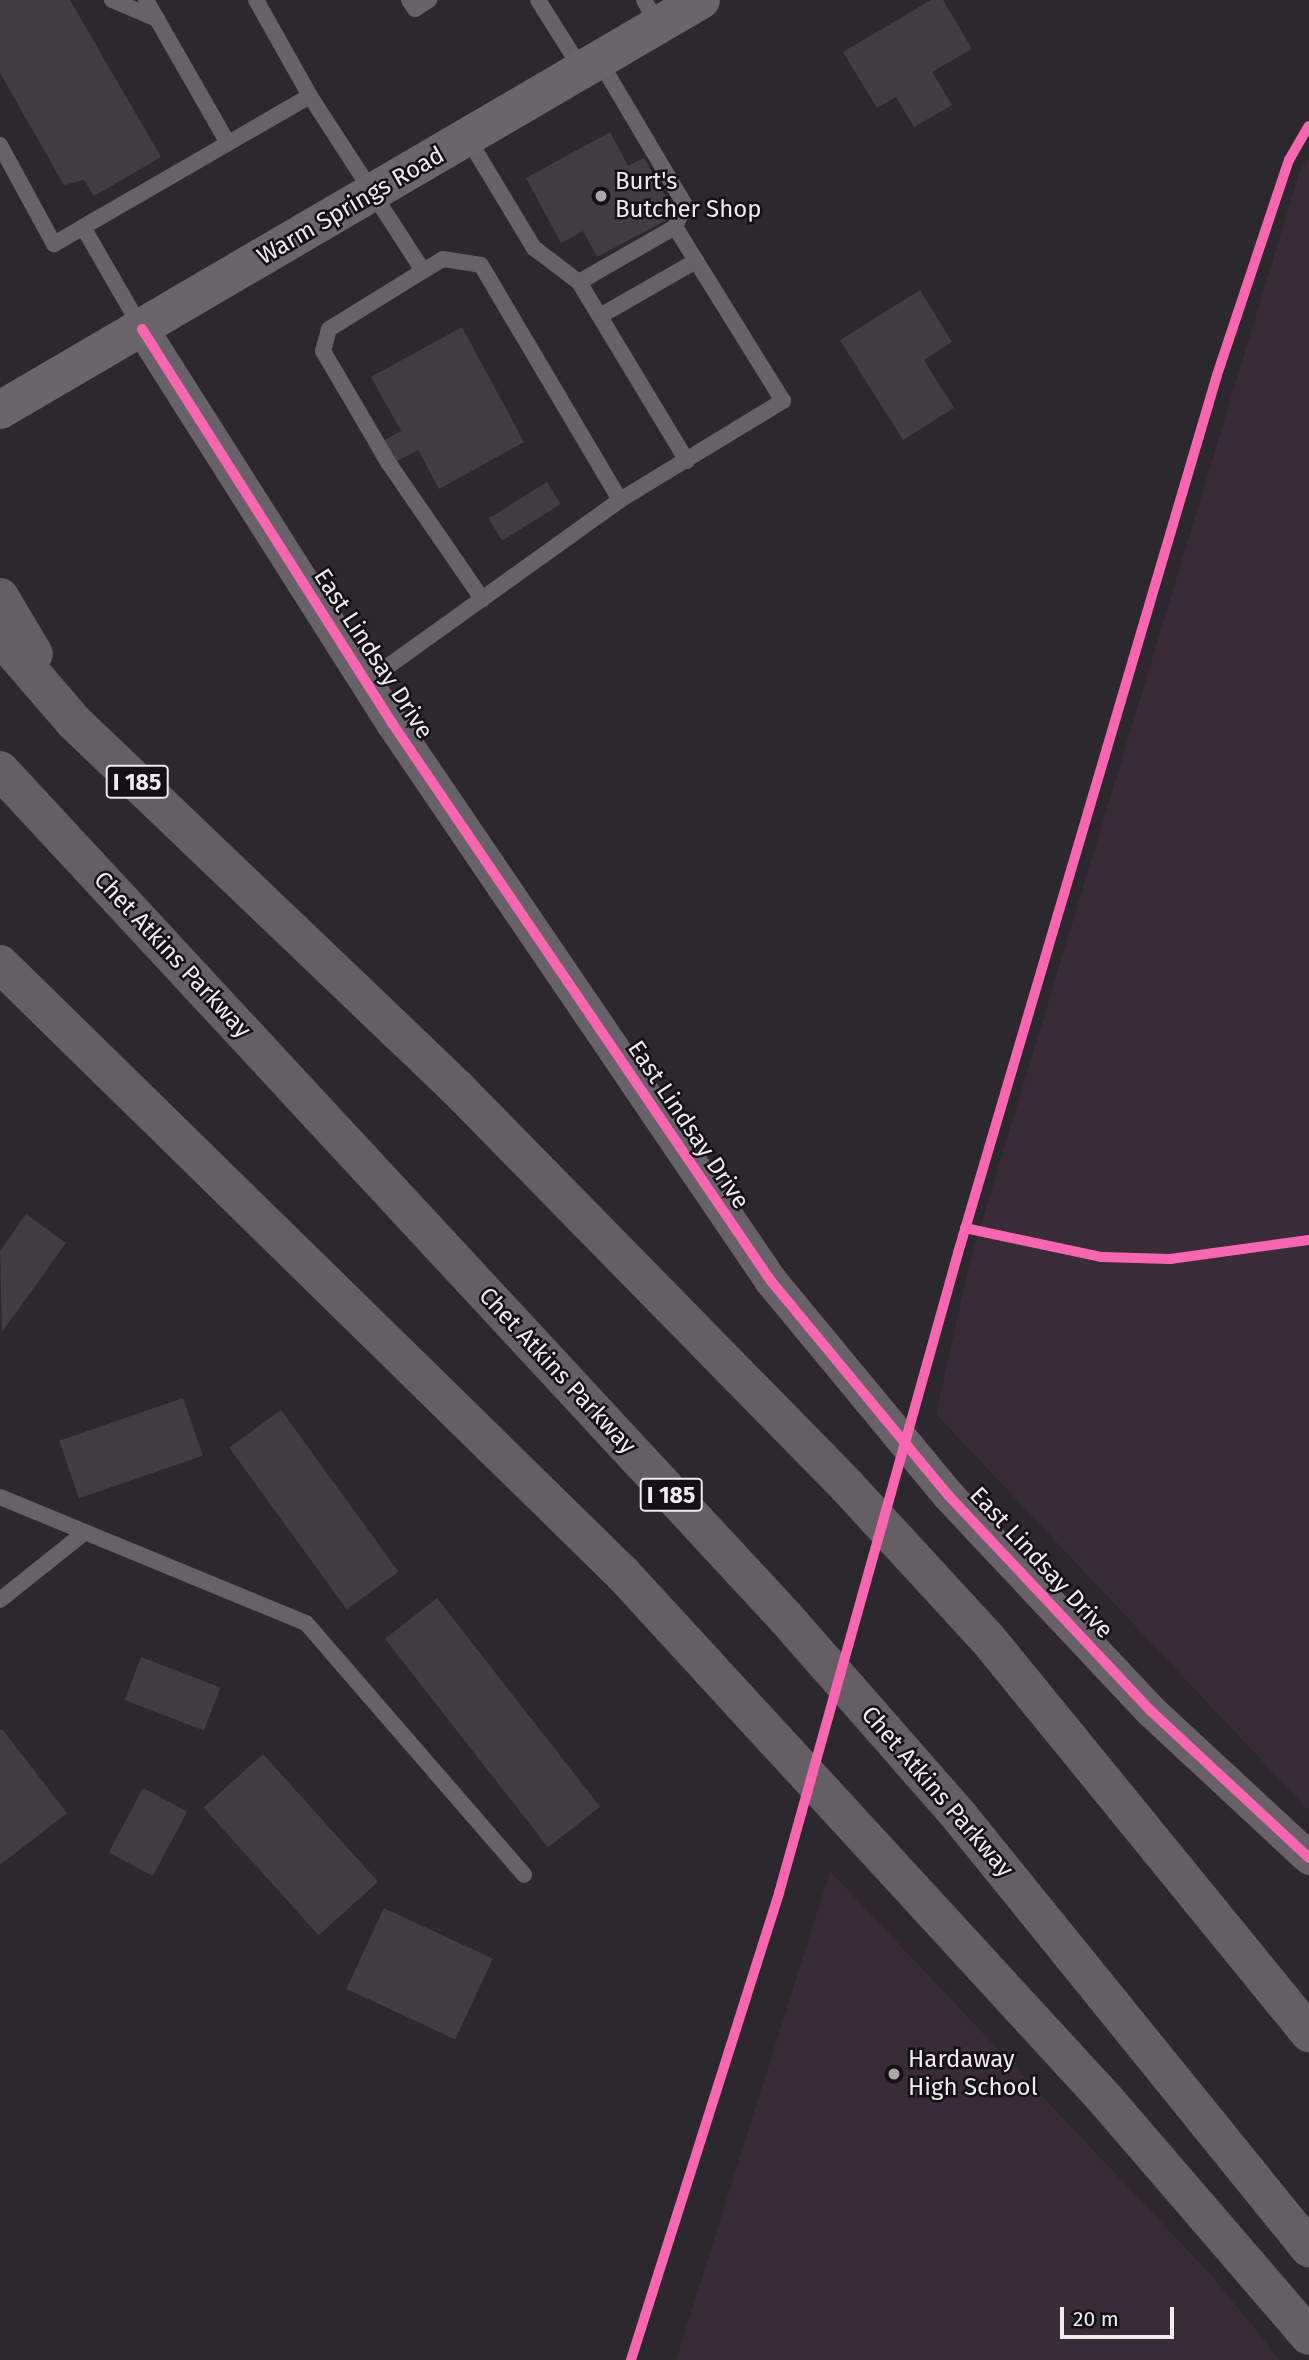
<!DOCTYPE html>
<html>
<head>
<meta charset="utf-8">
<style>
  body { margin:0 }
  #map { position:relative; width:1309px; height:2360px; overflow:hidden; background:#2d282d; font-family:"Fira Sans",sans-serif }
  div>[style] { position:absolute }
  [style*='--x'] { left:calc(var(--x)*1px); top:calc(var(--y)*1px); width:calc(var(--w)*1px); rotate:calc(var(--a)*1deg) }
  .built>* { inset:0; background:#392b37 }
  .building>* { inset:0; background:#423d41; transform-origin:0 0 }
  .service>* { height:16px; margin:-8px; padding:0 8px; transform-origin:8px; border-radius:8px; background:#686167 }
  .minor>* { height:33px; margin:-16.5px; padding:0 16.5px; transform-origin:16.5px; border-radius:16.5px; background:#686167 }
  .secondary>* { height:38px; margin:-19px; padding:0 19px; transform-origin:19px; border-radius:19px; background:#6b6469 }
  .motorway>* { height:38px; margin:-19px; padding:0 19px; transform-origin:19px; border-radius:19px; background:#655f64 }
  .cycleway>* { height:10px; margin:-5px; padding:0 5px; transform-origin:5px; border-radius:5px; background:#f766af }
  .dots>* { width:19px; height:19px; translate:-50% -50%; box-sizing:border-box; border:4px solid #151014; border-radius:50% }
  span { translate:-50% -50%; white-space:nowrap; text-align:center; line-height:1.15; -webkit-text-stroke:5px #151014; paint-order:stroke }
  .shield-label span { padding:2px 5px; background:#151014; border:2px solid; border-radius:5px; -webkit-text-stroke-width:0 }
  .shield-label { font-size:23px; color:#f1eaf0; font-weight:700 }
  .poi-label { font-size:24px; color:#f1eaf0 }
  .left { translate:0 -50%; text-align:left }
  .street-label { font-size:24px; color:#f1eaf0 }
  .scale { position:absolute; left:1060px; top:2307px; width:114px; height:32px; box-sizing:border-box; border:4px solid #f1eaf0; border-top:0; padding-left:9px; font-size:21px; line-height:24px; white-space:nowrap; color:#f1eaf0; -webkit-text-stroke:5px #151014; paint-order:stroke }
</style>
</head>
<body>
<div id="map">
  <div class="built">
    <div style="clip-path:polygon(1309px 157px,1309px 1811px,936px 1414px,970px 1261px,1300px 170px)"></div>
    <div style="clip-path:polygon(830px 1871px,1213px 2277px,1280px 2360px,676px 2360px)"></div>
  </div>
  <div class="building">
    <div style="clip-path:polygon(0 0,70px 0,161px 157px,94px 196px,84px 180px,64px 185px,0 73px)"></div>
    <div style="clip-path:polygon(931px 0,943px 0,972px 49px,932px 72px,952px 105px,914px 127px,896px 97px,877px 108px,843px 52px)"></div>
    <div style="clip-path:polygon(610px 132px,628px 166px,644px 158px,676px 215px,597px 257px,583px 231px,561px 243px,526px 178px)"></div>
    <div style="clip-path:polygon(920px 290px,952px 342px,924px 360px,954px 408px,903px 440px,840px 340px)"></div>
    <div style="clip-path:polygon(462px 327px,524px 442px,439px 489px,418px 450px,382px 469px,370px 448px,401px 431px,371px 377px)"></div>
    <div style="left:547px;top:482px;width:26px;height:69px;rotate:58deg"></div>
    <div style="clip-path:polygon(26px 1214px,66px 1243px,2px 1332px,0 1251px)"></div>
    <div style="left:183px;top:1398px;width:61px;height:131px;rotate:71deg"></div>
    <div style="left:281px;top:1410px;width:200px;height:64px;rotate:54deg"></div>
    <div style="left:437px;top:1598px;width:265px;height:66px;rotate:52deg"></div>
    <div style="left:141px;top:1657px;width:85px;height:46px;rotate:21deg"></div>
    <div style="clip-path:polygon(2px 1729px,67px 1813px,0 1865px,0 1730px)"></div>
    <div style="left:263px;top:1754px;width:172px;height:80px;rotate:48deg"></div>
    <div style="left:143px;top:1788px;width:50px;height:73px;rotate:28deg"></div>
    <div style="left:384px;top:1908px;width:120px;height:89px;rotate:25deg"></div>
  </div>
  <div class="service">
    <div style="--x:112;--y:0;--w:49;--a:22.9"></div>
    <div style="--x:146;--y:0;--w:165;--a:60.2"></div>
    <div style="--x:256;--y:0;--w:110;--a:60.6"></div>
    <div style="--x:409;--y:0;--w:11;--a:56"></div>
    <div style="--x:415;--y:9;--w:17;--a:-33"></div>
    <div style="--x:538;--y:0;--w:83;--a:57.8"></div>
    <div style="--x:644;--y:0;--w:28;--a:60"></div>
    <div style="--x:467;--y:137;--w:130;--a:58.9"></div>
    <div style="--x:534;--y:248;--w:56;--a:37.1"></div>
    <div style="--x:579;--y:282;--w:209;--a:58.9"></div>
    <div style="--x:0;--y:145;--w:113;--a:61.4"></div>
    <div style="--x:54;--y:244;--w:34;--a:-30"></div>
    <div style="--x:83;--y:227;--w:118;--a:60"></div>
    <div style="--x:83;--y:227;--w:262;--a:-30"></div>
    <div style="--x:310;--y:96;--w:208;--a:57.1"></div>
    <div style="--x:423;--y:271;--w:23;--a:-31"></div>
    <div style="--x:443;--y:259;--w:38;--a:9"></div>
    <div style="--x:481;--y:265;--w:273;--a:59.4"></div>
    <div style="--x:423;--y:271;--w:110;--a:148.3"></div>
    <div style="--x:329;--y:329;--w:23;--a:105"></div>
    <div style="--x:323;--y:351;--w:132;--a:59.6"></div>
    <div style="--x:390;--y:465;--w:163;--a:55.5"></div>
    <div style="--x:579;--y:282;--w:111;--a:-29.8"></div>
    <div style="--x:675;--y:227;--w:24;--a:-66"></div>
    <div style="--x:685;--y:205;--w:169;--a:-120.7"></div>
    <div style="--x:600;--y:316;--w:111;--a:-29.8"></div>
    <div style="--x:366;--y:682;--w:312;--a:-35.6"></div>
    <div style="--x:620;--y:500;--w:191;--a:-31.3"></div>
    <div style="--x:783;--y:401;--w:205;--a:-121.8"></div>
    <div style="--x:0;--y:1497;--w:331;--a:22.4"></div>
    <div style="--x:306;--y:1623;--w:333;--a:49.1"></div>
    <div style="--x:0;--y:1600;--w:107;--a:-38.6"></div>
  </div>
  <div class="minor">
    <div style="--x:142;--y:329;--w:467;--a:57.6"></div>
    <div style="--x:392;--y:723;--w:675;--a:55.82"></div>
    <div style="--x:771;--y:1281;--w:278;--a:50.4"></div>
    <div style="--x:948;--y:1495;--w:296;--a:46.8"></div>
    <div style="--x:1151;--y:1711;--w:216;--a:42.9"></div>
  </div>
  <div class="secondary">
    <div style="--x:0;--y:410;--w:812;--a:-30.32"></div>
  </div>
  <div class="motorway">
    <div style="--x:0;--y:597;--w:66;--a:59.2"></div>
    <div style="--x:0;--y:636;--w:113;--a:49.3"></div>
    <div style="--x:74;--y:722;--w:530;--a:43.7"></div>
    <div style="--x:457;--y:1088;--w:557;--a:45.58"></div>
    <div style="--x:847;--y:1486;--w:207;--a:47.4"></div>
    <div style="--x:987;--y:1638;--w:510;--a:50.81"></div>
    <div style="--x:0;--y:770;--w:1156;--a:47.17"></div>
    <div style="--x:786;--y:1618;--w:264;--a:48.8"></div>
    <div style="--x:960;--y:1817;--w:555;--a:51"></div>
    <div style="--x:0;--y:964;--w:872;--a:44.4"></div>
    <div style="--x:623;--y:1574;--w:714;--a:47.44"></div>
    <div style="--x:1106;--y:2100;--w:311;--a:49.3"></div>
  </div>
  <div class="cycleway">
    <div style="--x:142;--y:329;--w:467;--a:57.6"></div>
    <div style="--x:392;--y:723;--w:675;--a:55.82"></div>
    <div style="--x:771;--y:1281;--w:278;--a:50.4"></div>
    <div style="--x:948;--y:1495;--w:296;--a:46.8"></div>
    <div style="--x:1151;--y:1711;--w:216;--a:42.9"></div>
    <div style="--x:965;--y:1228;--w:140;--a:12"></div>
    <div style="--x:1102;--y:1257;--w:68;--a:1.7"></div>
    <div style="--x:1170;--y:1259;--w:140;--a:-7.8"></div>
    <div style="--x:631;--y:2360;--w:490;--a:-72.4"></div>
    <div style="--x:779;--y:1893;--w:665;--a:-74.37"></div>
    <div style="--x:958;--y:1253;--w:915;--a:-73.56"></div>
    <div style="--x:1217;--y:375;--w:227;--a:-71.5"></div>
    <div style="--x:1289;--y:160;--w:39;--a:-60"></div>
  </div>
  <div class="dots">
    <div style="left:601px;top:196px;background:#aca6ac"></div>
    <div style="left:894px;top:2074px;background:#aca6ac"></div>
  </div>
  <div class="shield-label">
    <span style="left:137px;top:782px">I 185</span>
    <span style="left:671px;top:1495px">I 185</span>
  </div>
  <div class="poi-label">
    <span class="left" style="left:615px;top:196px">Burt's<br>Butcher Shop</span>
    <span class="left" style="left:908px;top:2074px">Hardaway<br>High School</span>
  </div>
  <div class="street-label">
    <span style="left:351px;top:206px;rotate:-30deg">Warm Springs Road</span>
    <span style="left:373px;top:654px;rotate:57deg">East Lindsay Drive</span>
    <span style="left:172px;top:955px;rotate:47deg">Chet Atkins Parkway</span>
    <span style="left:688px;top:1125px;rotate:56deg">East Lindsay Drive</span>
    <span style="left:557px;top:1371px;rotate:47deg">Chet Atkins Parkway</span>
    <span style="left:1041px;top:1563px;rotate:47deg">East Lindsay Drive</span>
    <span style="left:937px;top:1792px;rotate:49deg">Chet Atkins Parkway</span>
  </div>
  <div class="scale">20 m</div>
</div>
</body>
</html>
